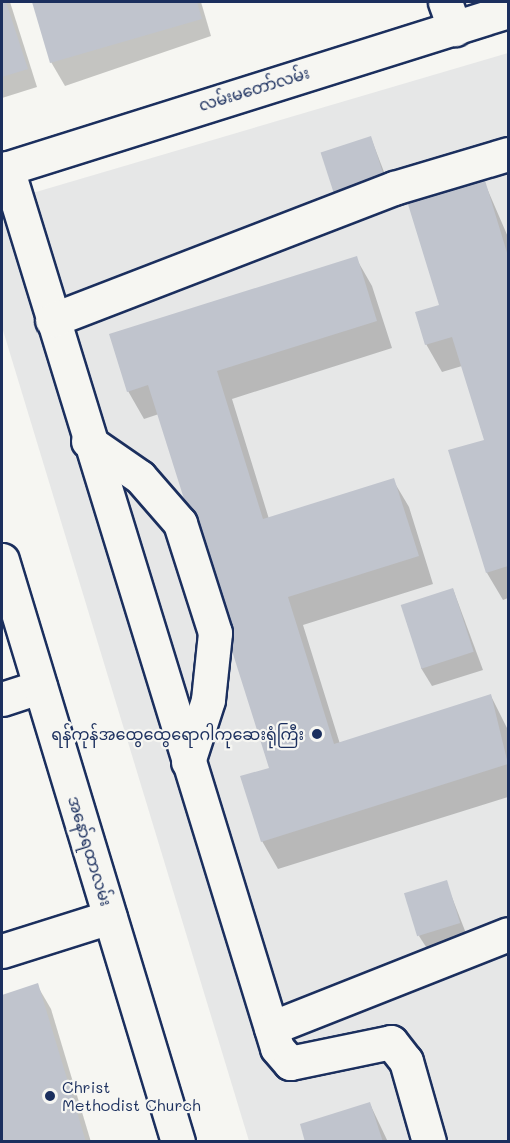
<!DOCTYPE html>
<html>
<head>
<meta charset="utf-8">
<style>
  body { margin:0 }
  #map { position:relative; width:510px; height:1143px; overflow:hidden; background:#f6f6f2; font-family:Mali,"Noto Sans Myanmar",sans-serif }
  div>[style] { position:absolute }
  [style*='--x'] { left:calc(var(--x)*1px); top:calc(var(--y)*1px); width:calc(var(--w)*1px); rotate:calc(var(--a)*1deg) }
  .built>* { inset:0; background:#e6e7e7 }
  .shadow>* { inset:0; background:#0003 }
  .building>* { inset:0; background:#c0c4cd; transform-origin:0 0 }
  .roads { filter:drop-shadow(2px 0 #1b2f5e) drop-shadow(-2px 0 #1b2f5e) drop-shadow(0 2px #1b2f5e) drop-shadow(0 -2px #1b2f5e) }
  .minor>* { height:33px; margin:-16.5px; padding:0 16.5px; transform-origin:16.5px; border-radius:16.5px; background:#f6f6f2 }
  .major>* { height:33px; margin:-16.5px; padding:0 16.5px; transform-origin:16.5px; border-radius:16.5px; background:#f6f6f2 }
  .dots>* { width:16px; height:16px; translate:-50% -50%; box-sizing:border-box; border:3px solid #f6f6f2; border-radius:50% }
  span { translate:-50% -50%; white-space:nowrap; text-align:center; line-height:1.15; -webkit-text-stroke:4.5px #f6f6f2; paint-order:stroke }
  .street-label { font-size:16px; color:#1b2f5e }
  .poi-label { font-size:16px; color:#1b2f5e }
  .right { translate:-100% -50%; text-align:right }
  .left { translate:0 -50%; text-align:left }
  .frame { position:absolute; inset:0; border:3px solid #1b2f5e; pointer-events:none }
</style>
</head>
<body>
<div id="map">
  <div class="built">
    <div style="clip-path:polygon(508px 53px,508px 1141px,249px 1141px,2px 327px,2px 202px)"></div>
  </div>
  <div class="shadow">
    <div style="clip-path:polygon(2px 2px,10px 2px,37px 87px,2px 98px)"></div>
    <div style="clip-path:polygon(33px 2px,201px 2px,211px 36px,65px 86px,51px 62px)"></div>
    <div style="clip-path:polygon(371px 138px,394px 198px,345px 213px)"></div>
    <div style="clip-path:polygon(483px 179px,508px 237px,508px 598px,503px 600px,487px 573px,485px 441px,462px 366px,442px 372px,426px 344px)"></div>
    <div style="clip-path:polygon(356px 258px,372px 286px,392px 348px,232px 399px,269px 519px,393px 480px,409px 507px,433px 584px,303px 625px,340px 744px,491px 696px,508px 730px,508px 797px,278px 869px,262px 841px,270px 769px,159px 414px,144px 419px,128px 391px)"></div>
    <div style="clip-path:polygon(453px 589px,483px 670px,432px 686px,421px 668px)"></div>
    <div style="clip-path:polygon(446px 882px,469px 941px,430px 953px,419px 936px)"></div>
    <div style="clip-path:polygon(37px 985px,51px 1009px,91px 1142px,2px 1142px,2px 996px)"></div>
    <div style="clip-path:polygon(370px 1104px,388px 1142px,307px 1142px)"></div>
  </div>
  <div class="building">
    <div style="clip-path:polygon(2px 2px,6px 2px,28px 69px,2px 77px)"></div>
    <div style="clip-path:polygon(32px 2px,197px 2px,202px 19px,50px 63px)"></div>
    <div style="left:371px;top:136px;width:46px;height:53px;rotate:72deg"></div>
    <div style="clip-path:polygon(484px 177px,508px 256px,508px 566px,486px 573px,448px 450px,484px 440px,452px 337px,425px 345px,415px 312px,439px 305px,407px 201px)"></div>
    <div style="clip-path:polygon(357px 256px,377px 321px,217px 371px,263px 519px,394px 478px,419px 556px,288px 597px,334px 744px,491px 694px,508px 764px,261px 842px,240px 776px,269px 768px,148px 385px,127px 392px,109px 334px)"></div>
    <div style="left:453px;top:588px;width:67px;height:55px;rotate:72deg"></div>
    <div style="left:447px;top:880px;width:45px;height:45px;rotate:73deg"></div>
    <div style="clip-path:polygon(38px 983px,65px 1072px,86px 1142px,2px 1142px,2px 995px)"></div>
    <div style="clip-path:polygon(370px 1102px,383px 1142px,305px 1142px,300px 1124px)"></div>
  </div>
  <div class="roads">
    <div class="minor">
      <div style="--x:445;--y:2;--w:29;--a:70"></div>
      <div style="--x:7;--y:168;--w:920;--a:72.94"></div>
      <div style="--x:277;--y:1048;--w:20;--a:49"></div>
      <div style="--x:290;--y:1063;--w:103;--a:-11.7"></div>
      <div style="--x:391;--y:1042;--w:24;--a:52"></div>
      <div style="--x:406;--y:1061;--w:84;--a:74.1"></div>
      <div style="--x:52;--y:320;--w:367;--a:-21.1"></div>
      <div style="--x:394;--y:188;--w:119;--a:-16.6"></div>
      <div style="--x:88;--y:441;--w:63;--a:34.7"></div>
      <div style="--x:140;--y:477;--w:61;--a:49"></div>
      <div style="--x:180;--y:523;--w:115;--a:72.3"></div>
      <div style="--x:215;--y:633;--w:67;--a:96"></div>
      <div style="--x:208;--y:700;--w:65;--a:107.9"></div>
      <div style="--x:2;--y:699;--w:40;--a:-18"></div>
      <div style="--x:2;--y:951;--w:113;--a:-17.5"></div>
      <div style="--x:271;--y:1028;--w:255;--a:-21.6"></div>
    </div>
    <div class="major">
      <div style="--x:2;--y:170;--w:530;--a:-17.44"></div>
      <div style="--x:2;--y:560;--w:608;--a:73.17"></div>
    </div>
  </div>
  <div class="dots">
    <div style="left:317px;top:734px;background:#1b2f5e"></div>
    <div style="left:50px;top:1096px;background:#1b2f5e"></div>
  </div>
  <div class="street-label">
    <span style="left:254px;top:89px;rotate:-17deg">လမ်းမတော်လမ်း</span>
    <span style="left:90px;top:851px;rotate:73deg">အနော်ရထာလမ်း</span>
  </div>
  <div class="poi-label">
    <span class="right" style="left:304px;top:734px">ရန်ကုန်အထွေထွေရောဂါကုဆေးရုံကြီး</span>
    <span class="left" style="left:62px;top:1096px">Christ<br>Methodist Church</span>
  </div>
  <div class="frame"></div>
</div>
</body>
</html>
